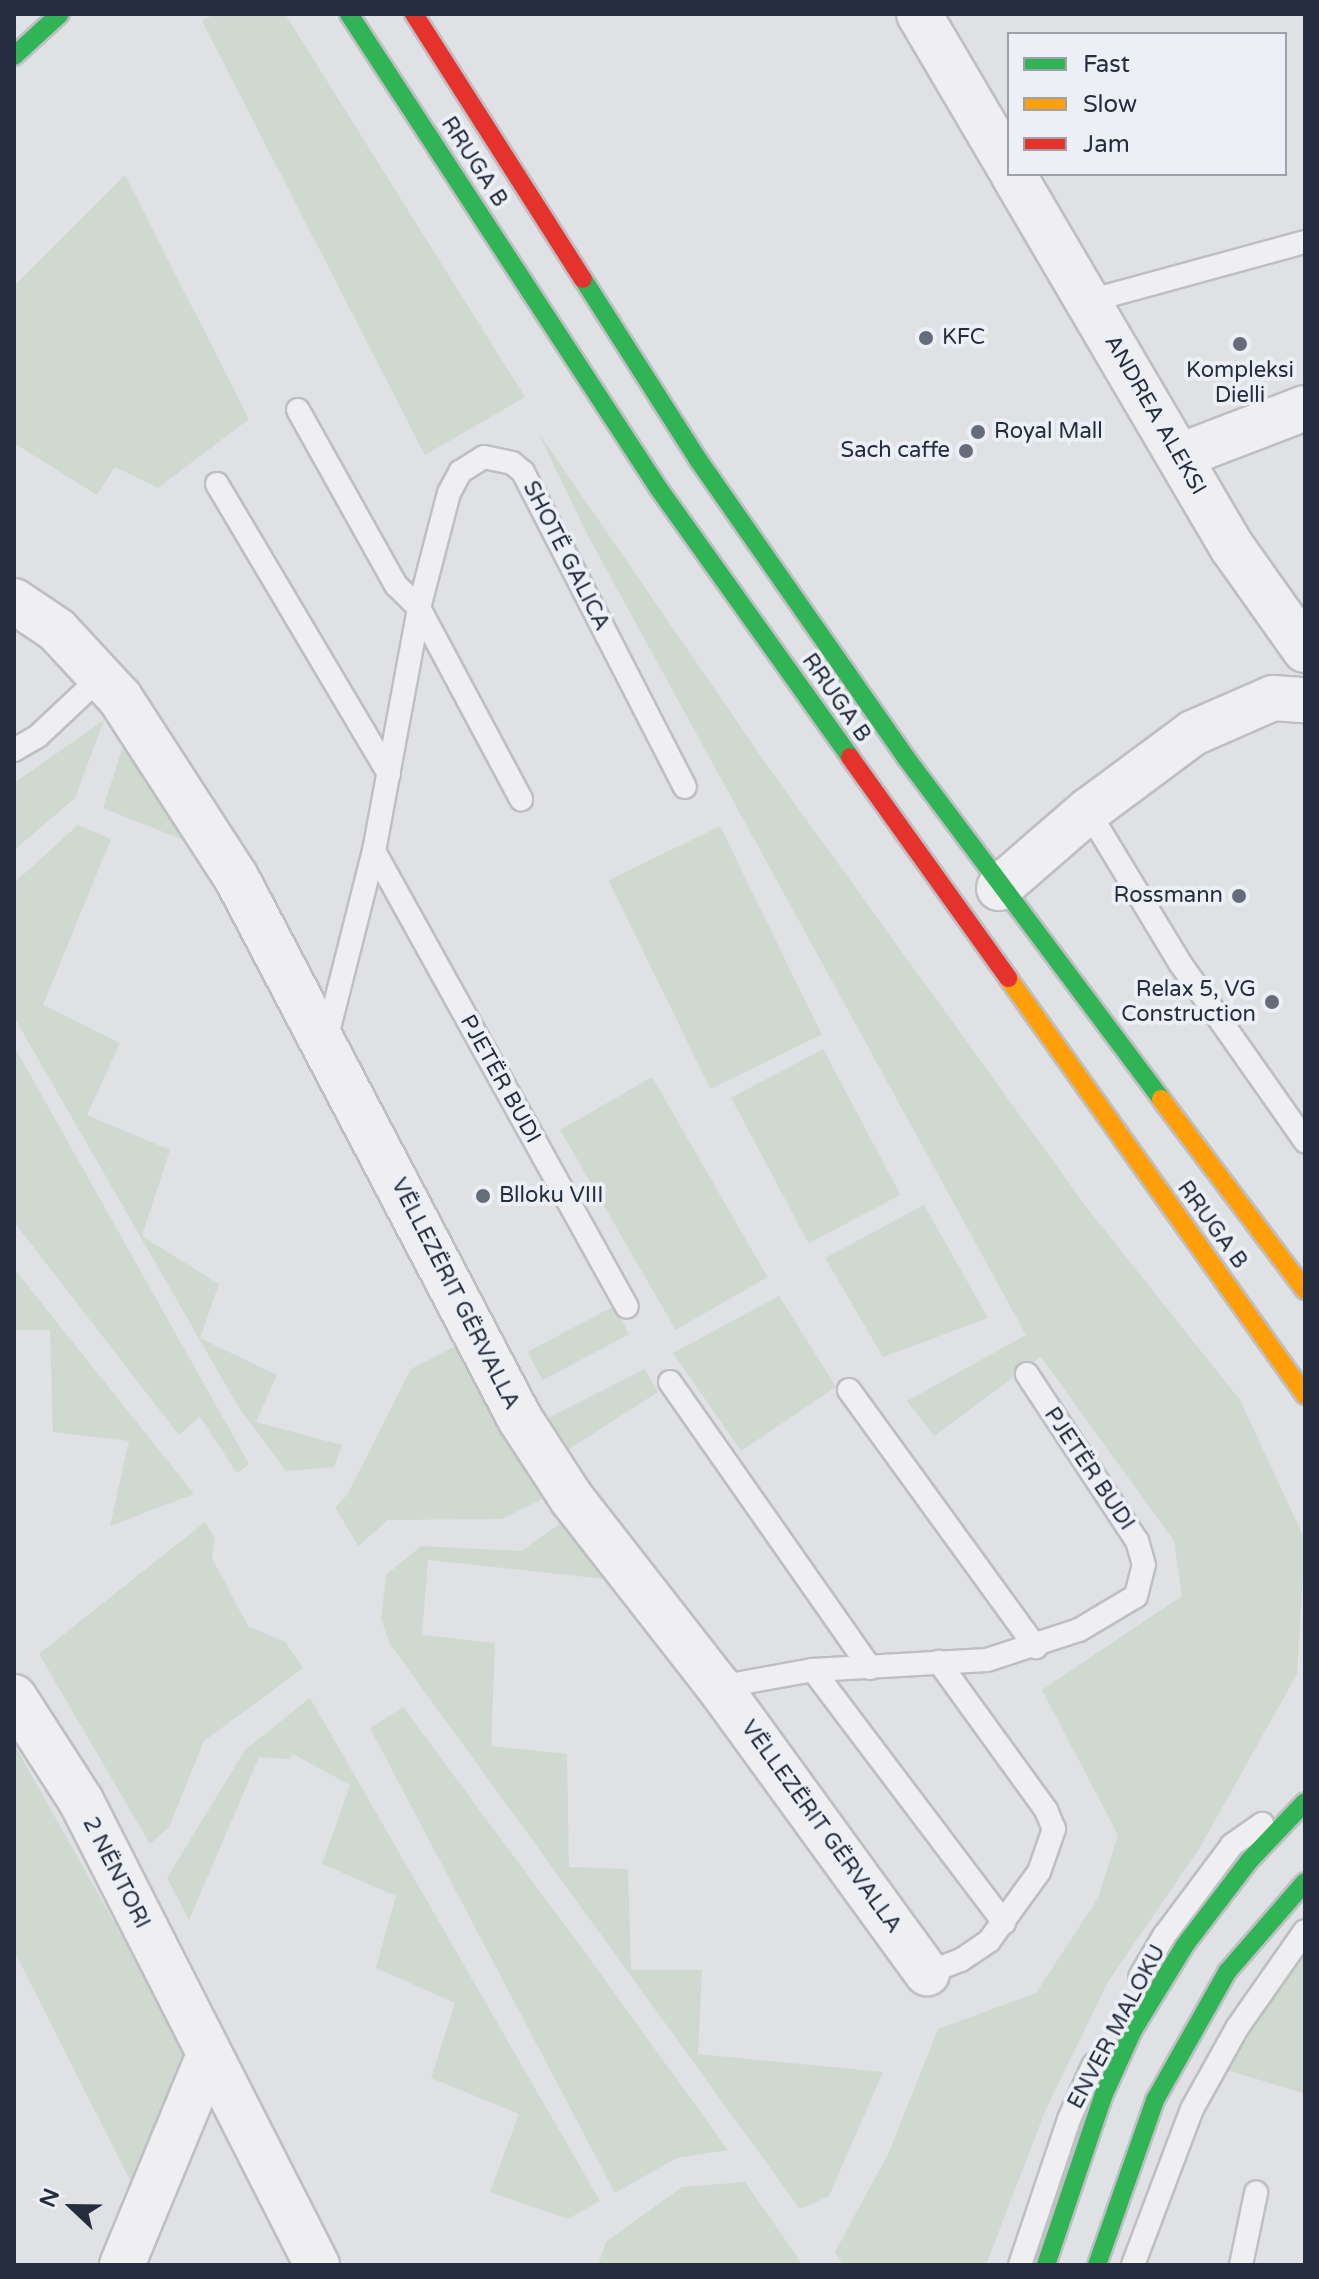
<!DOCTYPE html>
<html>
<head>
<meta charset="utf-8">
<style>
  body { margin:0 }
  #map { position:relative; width:1319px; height:2279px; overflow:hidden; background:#e0e1e5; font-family:"Varela Round",sans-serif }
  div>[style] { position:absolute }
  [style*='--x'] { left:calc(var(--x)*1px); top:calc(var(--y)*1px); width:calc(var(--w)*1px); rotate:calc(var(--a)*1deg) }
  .green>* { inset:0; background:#cfd9cf; transform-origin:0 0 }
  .roads { filter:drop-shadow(2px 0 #bebfc3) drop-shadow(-2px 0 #bebfc3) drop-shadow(0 2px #bebfc3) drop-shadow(0 -2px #bebfc3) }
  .lane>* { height:22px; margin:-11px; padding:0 11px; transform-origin:11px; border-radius:11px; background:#efeff2 }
  .street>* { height:44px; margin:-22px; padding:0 22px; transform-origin:22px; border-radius:22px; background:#efeff2 }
  .fast>* { height:18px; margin:-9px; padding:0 9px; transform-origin:9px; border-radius:9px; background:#30b455 }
  .slow>* { height:18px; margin:-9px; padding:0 9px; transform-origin:9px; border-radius:9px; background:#ff9f0a }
  .jam>* { height:18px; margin:-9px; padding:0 9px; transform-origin:9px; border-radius:9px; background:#e5322d }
  .dots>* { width:22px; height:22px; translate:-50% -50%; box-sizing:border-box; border:4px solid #eceff5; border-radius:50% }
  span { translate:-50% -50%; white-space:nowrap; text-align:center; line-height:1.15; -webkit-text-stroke:8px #eceff5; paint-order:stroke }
  .street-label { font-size:22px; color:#252d3f }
  .poi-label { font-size:22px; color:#252d3f }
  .left { translate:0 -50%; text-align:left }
  .right { translate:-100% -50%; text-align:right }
  .frame { position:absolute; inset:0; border:16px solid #252d3f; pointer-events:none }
  .legend { position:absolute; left:1007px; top:32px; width:280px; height:144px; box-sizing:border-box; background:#eceff5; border:2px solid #9ca1ac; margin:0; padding:10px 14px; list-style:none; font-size:24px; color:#252d3f }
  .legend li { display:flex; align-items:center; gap:16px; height:40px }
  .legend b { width:40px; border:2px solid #9ca1ac }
  .north { position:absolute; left:32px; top:2167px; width:80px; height:80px; -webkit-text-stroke:6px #eceff5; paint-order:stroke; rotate:292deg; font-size:22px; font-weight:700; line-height:32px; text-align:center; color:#252d3f }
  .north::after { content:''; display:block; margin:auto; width:28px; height:36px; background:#252d3f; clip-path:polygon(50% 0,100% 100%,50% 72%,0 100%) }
</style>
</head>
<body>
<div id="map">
  <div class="green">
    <div style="clip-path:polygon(214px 14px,285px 14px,525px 397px,425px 455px,202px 21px)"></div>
    <div style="clip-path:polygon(125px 175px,249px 419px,158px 488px,115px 467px,97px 495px,14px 443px,14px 286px)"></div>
    <div style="clip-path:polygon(538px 432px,769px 768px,1087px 1208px,1240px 1400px,1305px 1540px,1297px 1674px,1199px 1849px,1108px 1982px,1046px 2109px,986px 2265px,843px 2265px,835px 2252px,889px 2152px,938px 2029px,1036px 1993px,1098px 1898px,1118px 1835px,1042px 1690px,1182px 1596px,1174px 1541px,1041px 1357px,934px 1436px,907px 1401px,1026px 1335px,588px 536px)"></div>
    <div style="clip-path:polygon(104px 720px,75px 798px,14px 850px,14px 783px)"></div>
    <div style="clip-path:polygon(128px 731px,196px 845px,103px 808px)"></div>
    <div style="clip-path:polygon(78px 825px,111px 839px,43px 1005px,120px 1043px,87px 1115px,170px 1150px,142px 1236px,219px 1284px,200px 1338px,277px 1375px,256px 1422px,342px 1445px,334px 1467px,286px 1471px,239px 1408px,14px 1017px,14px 883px)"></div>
    <div style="left:720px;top:826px;width:232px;height:124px;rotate:64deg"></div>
    <div style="clip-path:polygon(14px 1046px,249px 1464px,237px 1473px,200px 1417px,179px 1435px,14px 1222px)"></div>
    <div style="left:823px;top:1049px;width:165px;height:104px;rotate:62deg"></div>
    <div style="left:652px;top:1077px;width:231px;height:106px;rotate:60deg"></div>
    <div style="clip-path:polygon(924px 1205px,988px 1318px,883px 1357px,825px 1258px)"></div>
    <div style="clip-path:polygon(14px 1268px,43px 1305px,194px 1494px,110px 1526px,129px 1441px,53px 1432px,50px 1330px,14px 1330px)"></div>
    <div style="clip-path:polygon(779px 1296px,836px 1387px,741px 1451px,673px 1353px)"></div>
    <div style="left:614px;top:1306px;width:32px;height:98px;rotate:62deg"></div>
    <div style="clip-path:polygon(458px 1345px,555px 1493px,501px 1519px,388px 1520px,358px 1546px,335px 1507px,347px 1495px,411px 1369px)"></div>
    <div style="clip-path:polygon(645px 1369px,658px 1392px,566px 1451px,546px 1419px)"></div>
    <div style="clip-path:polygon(568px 1518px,614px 1580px,428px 1560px,422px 1635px,495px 1643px,491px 1746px,567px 1754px,569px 1867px,628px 1869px,631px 1970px,702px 1970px,698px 2054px,883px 2072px,829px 2196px,800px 2209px,390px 1644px,381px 1619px,386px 1575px,421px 1546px,521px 1551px)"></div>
    <div style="clip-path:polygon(205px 1522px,215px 1538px,212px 1558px,248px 1626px,285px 1642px,303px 1668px,204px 1741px,169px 1827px,150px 1844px,39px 1654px)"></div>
    <div style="clip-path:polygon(310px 1698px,600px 2201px,568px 2219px,490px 2192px,519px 2114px,431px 2078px,455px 2003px,376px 1968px,396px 1896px,322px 1864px,350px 1785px,293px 1754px,289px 1759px,259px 1757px,189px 1920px,167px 1878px,245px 1750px)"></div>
    <div style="clip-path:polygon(403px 1707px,581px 1947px,728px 2150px,677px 2158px,615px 2193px,370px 1728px)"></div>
    <div style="clip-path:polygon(14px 1744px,190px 2057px,134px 2188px,14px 1951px)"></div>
    <div style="clip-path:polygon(1305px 1954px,1305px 2094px,1227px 2070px,1248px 2032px)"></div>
    <div style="clip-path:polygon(745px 2182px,803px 2265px,598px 2265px,606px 2242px,682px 2187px)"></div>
  </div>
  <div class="roads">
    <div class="lane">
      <div style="--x:1089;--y:301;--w:224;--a:-15.3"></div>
      <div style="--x:298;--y:410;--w:201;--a:60.8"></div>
      <div style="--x:396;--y:585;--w:33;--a:45"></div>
      <div style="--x:217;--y:484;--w:337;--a:59.3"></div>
      <div style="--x:419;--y:608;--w:119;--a:-75.4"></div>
      <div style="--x:449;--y:493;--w:24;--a:-62"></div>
      <div style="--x:460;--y:472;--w:28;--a:-32"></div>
      <div style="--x:484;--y:457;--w:29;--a:12"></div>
      <div style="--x:512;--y:463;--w:14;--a:39"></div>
      <div style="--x:523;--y:472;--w:354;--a:62.8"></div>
      <div style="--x:14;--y:750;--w:28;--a:-30"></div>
      <div style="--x:38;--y:736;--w:89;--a:-43.2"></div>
      <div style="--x:1088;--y:811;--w:178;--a:58.8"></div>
      <div style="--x:1180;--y:963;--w:218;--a:54.9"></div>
      <div style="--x:374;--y:851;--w:521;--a:60.98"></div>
      <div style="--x:325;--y:1044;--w:199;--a:-75.8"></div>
      <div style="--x:374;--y:851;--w:247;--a:-79.5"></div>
      <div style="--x:419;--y:608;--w:217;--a:61.9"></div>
      <div style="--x:670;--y:1382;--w:349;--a:55"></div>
      <div style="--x:849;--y:1390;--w:318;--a:54"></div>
      <div style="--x:813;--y:1670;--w:317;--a:52.9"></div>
      <div style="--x:719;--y:1687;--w:96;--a:-10.3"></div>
      <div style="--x:813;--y:1670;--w:174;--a:-3.3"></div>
      <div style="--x:987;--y:1660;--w:97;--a:-18.1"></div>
      <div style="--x:1079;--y:1630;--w:66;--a:-30.8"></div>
      <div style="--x:1136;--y:1596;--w:32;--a:-76"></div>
      <div style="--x:1144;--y:1565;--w:25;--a:-106"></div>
      <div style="--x:1137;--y:1541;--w:200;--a:-123.4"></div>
      <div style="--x:927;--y:1973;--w:36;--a:-21"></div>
      <div style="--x:961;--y:1960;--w:34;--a:-34"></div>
      <div style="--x:989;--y:1941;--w:85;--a:-54.1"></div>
      <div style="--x:1039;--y:1872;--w:46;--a:-70.8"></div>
      <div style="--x:1054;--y:1829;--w:21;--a:-113"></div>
      <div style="--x:1046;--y:1810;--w:183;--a:-125.9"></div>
      <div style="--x:1140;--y:1977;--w:48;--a:-59.7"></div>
      <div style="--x:1164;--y:1936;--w:114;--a:-53.2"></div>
      <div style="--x:1232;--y:1845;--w:37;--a:-35"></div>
      <div style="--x:1020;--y:2265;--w:154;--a:-71.4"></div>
      <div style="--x:1069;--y:2119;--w:60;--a:-65.6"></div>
      <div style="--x:1133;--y:2265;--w:167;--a:-69.3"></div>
      <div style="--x:1192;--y:2109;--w:93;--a:-60.9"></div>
      <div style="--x:1237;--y:2028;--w:118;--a:-55"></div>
      <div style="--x:1241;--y:2265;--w:74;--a:-78.2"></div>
    </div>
    <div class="street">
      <div style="--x:919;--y:14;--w:178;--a:59.5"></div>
      <div style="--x:1013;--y:174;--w:433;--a:59.6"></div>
      <div style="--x:1232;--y:547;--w:126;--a:54.7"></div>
      <div style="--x:1180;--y:456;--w:134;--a:-21"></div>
      <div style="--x:14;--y:601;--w:52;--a:34"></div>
      <div style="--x:57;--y:630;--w:93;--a:47.2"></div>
      <div style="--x:120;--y:698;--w:213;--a:57.1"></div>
      <div style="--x:236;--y:877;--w:612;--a:62.35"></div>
      <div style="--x:520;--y:1419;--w:95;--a:57"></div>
      <div style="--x:572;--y:1499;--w:239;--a:52"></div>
      <div style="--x:719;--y:1687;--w:354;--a:54"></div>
      <div style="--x:999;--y:888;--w:118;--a:-40.9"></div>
      <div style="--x:1088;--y:811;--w:131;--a:-36.6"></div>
      <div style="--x:1193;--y:733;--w:87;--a:-23.6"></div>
      <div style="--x:1273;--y:698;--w:32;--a:4"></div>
      <div style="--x:14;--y:1697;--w:124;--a:57.2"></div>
      <div style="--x:81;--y:1801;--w:521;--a:63.04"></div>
      <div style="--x:122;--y:2265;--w:227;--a:-67.5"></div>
    </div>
    <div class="fast">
      <div style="--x:349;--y:14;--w:567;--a:56.87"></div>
      <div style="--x:659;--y:489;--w:329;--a:54.5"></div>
      <div style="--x:14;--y:56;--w:62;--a:-42.4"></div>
      <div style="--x:583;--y:279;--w:216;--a:57.5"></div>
      <div style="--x:699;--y:461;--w:363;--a:55.1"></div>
      <div style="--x:907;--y:759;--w:424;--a:53.2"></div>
      <div style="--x:1046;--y:2265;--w:181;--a:-71.3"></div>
      <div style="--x:1104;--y:2094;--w:70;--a:-65.6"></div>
      <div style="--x:1133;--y:2030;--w:100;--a:-58.5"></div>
      <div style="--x:1185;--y:1945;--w:106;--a:-52.7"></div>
      <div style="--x:1249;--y:1861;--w:81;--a:-46.5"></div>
      <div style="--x:1097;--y:2265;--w:175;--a:-70.6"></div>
      <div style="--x:1155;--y:2100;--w:147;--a:-60.6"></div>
      <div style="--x:1227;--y:1972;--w:119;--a:-49.1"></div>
    </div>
    <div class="slow">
      <div style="--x:1008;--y:978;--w:512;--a:54.54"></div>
      <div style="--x:1161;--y:1099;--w:239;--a:53"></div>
    </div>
    <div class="jam">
      <div style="--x:414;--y:14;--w:314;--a:57.5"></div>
      <div style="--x:850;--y:757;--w:272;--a:54.4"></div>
    </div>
  </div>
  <div class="dots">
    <div style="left:926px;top:338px;background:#666c79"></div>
    <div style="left:1240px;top:344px;background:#666c79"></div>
    <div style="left:978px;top:432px;background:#666c79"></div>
    <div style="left:966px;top:451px;background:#666c79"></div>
    <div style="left:1239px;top:896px;background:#666c79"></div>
    <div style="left:1272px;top:1002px;background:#666c79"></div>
    <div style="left:483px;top:1196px;background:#666c79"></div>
  </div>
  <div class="street-label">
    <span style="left:474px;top:162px;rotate:57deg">RRUGA B</span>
    <span style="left:1155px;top:415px;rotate:60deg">ANDREA ALEKSI</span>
    <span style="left:566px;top:556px;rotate:63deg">SHOTË GALICA</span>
    <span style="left:836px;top:698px;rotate:55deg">RRUGA B</span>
    <span style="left:500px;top:1079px;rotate:61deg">PJETËR BUDI</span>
    <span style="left:1212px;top:1225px;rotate:54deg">RRUGA B</span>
    <span style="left:455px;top:1294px;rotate:63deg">VËLLEZËRIT GËRVALLA</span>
    <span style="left:1089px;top:1469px;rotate:56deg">PJETËR BUDI</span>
    <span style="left:821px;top:1827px;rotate:54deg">VËLLEZËRIT GËRVALLA</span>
    <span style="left:116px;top:1873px;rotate:63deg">2 NËNTORI</span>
    <span style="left:1117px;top:2027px;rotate:-62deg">ENVER MALOKU</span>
  </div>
  <div class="poi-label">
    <span class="left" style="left:942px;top:338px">KFC</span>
    <span style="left:1240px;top:383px">Kompleksi<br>Dielli</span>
    <span class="left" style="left:994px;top:432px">Royal Mall</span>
    <span class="right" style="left:950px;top:451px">Sach caffe</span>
    <span class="right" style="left:1223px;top:896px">Rossmann</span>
    <span class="right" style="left:1256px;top:1002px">Relax 5, VG<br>Construction</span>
    <span class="left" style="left:499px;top:1196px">Blloku VIII</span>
  </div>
  <div class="frame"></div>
  <ul class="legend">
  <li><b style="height:10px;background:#30b455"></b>Fast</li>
  <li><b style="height:10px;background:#ff9f0a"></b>Slow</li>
  <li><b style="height:10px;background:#e5322d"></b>Jam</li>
  </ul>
  <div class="north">N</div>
</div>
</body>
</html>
